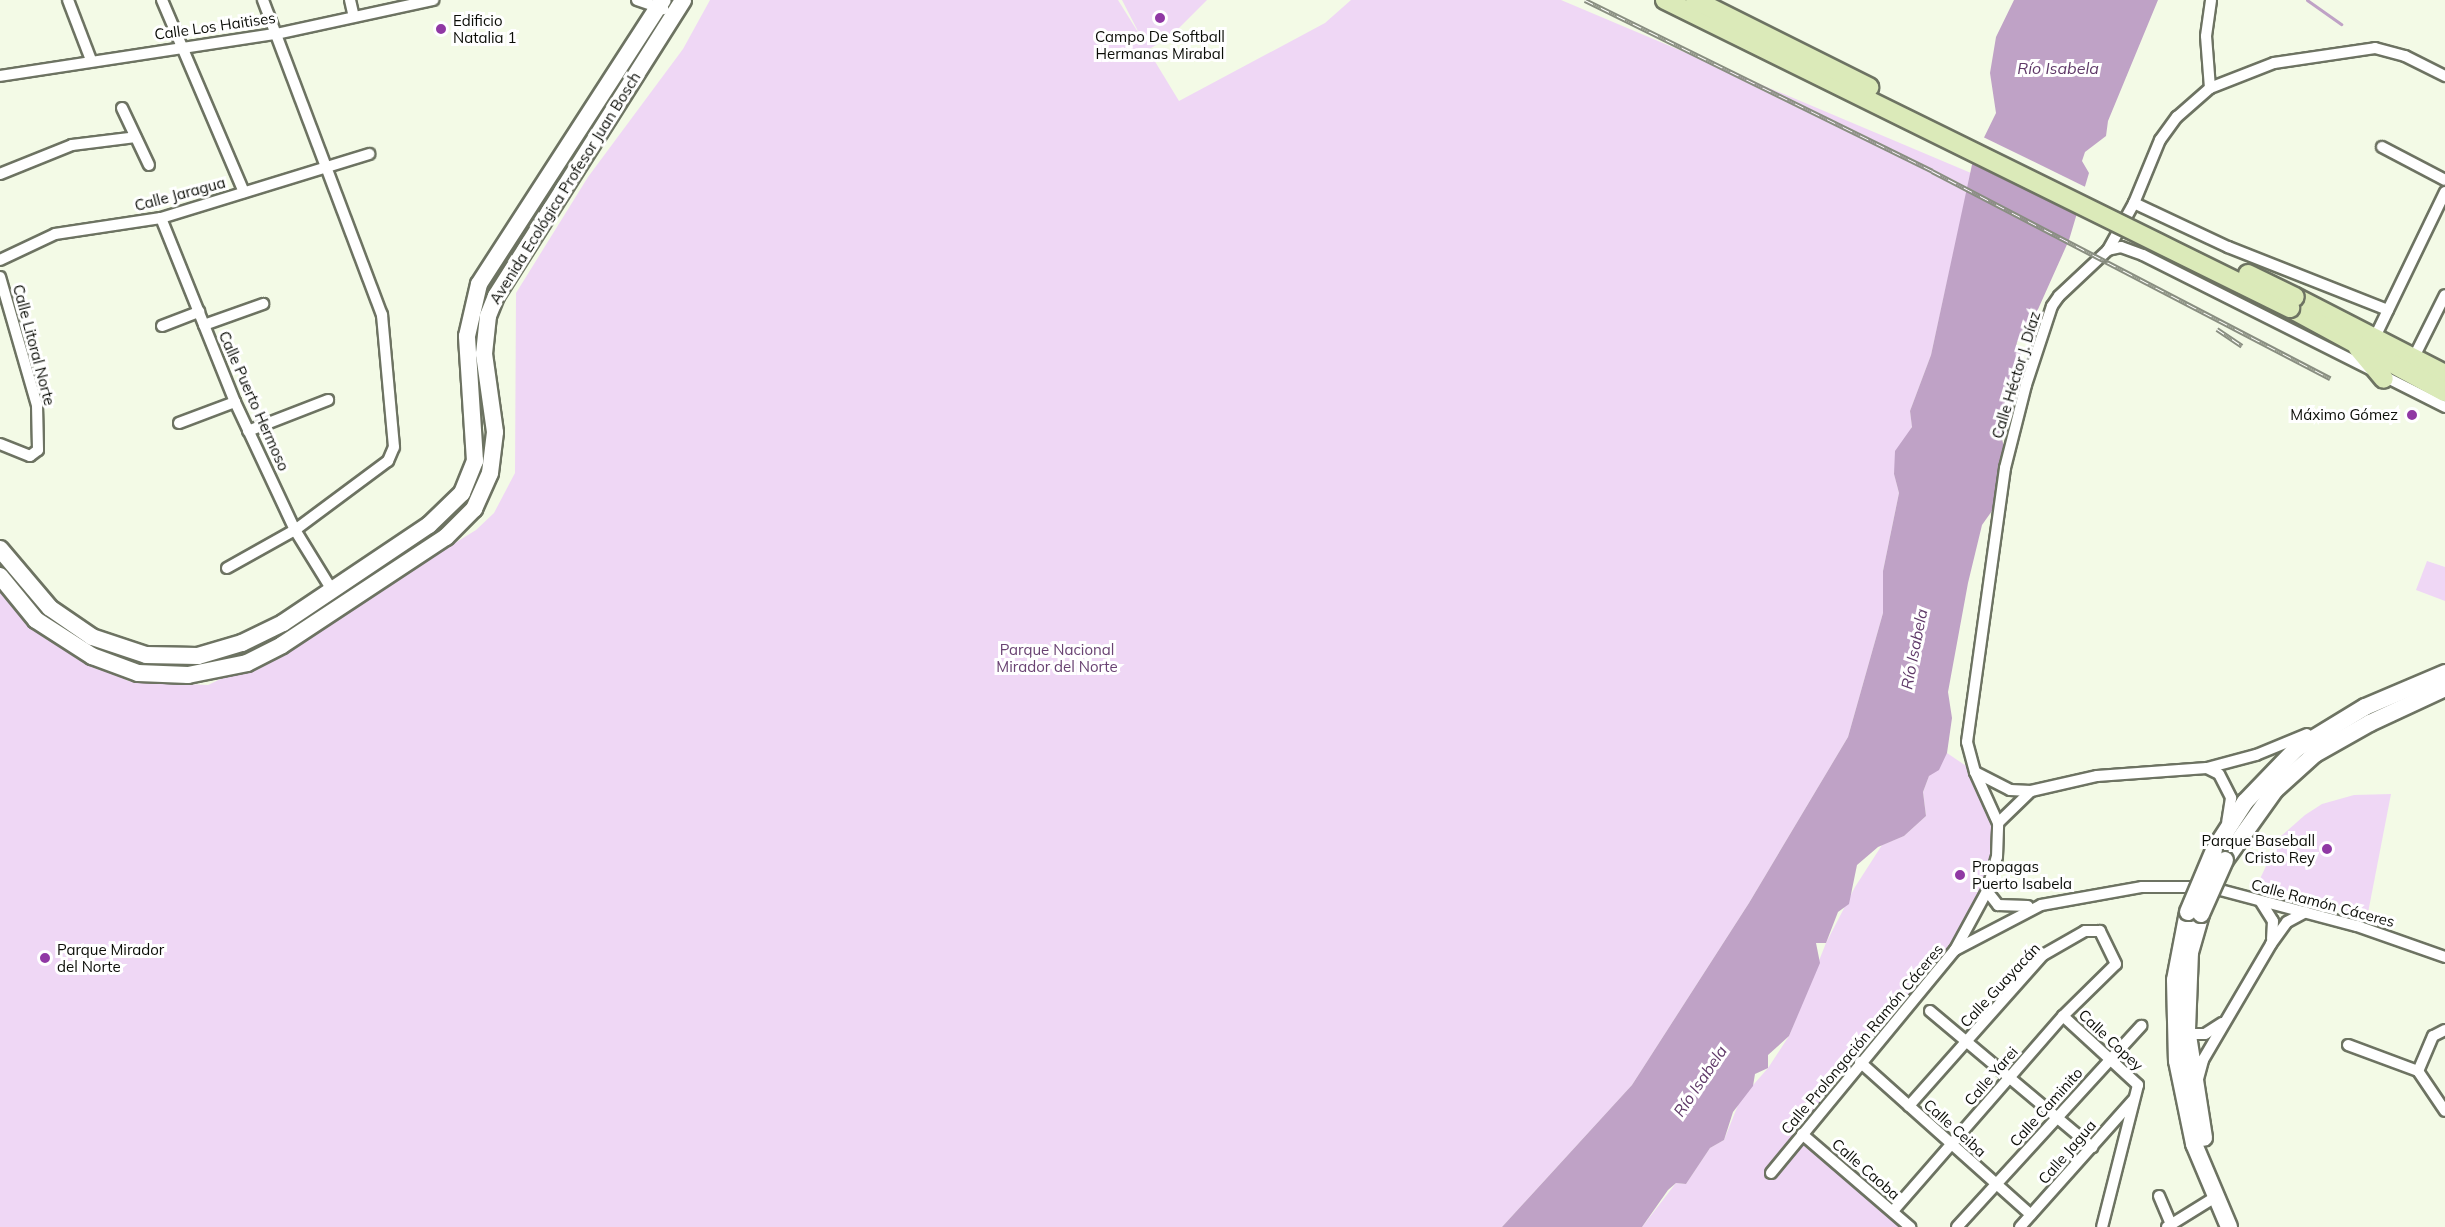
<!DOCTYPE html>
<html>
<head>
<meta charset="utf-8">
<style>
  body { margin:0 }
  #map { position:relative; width:2445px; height:1227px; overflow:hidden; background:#f3fae6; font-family:Mulish,sans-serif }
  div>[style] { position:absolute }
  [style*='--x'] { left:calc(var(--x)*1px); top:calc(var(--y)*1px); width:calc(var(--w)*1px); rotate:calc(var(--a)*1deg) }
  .green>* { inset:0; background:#efd7f5 }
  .water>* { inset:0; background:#bfa2c6 }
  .pier>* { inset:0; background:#f3fae6; transform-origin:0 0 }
  .stream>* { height:3px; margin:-1.5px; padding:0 1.5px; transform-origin:1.5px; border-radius:1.5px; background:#bfa2c6 }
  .roads { filter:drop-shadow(2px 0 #6d7362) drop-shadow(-2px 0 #6d7362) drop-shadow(0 2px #6d7362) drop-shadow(0 -2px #6d7362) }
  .street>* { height:10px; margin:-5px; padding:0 5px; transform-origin:5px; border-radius:5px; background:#fff }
  .secondary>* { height:16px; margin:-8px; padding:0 8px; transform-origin:8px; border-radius:8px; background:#fff }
  .primary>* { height:18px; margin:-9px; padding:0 9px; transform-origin:9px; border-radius:9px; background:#dbeab9 }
  .rail>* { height:5px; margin-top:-2.5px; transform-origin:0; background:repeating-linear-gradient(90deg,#fff 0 9px,#898e81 0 18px); box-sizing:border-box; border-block:2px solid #898e81 }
  .bridges { filter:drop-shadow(2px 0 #6d7362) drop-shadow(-2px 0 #6d7362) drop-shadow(0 2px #6d7362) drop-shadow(0 -2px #6d7362) }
  .secondary-bridge>* { height:16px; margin:-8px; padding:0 8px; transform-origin:8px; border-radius:8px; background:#fff }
  .primary-bridge>* { height:18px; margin:-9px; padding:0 9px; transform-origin:9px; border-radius:9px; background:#dbeab9 }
  .dots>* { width:16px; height:16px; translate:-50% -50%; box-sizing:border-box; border:3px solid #fff; border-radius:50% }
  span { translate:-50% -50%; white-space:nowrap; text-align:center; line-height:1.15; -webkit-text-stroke:6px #fff; paint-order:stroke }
  .poi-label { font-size:15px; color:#0b0d07 }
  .left { translate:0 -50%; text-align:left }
  .right { translate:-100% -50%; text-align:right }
  .street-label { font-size:15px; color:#0b0d07 }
  .park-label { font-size:15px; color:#694272 }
  .water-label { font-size:16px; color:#5f3968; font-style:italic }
</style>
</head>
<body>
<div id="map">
  <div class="green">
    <div style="clip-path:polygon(710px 0,1118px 0,1141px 37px,1122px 0,1207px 0,1172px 35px,1148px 50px,1179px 101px,1325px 23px,1351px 0,1561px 0,1971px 173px,1931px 355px,1910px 411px,1912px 426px,1894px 473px,1899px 493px,1883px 571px,1883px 613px,1848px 737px,1749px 903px,1632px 1085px,1502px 1227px,0 1227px,0 581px,45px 629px,128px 681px,208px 685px,289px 646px,476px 530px,494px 513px,515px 473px,516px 293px,588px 177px,683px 49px)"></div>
    <div style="clip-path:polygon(2427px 561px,2445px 567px,2445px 601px,2416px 590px)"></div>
    <div style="clip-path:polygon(1947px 753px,1975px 772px,1998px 823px,1987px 891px,1955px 950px,1803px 1133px,1912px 1227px,1642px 1227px,1676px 1183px,1686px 1184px,1710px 1148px,1724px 1140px,1740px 1100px,1768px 1068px,1789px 1036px,1826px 943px,1855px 887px,1882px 845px,1904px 836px,1926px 816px,1923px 792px,1929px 776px)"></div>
    <div style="clip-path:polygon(2391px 794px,2367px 918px,2257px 885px,2280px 837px,2305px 815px,2322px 804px,2354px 795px)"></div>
  </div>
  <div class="water">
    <div style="clip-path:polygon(2014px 0,2158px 0,2108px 121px,2106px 136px,2085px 152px,2082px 161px,2089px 173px,2069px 240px,2035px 316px,2017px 342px,2016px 348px,2021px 354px,2012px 400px,2000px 431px,2006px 455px,1994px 508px,1982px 525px,1968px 583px,1948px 692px,1952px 718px,1947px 753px,1939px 770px,1929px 776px,1923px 792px,1926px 816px,1904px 836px,1878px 847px,1857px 865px,1849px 904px,1838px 912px,1826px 943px,1816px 943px,1820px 963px,1789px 1036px,1768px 1055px,1768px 1068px,1755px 1074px,1753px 1086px,1733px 1112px,1724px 1140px,1710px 1148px,1686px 1184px,1676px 1183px,1668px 1190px,1642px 1227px,1502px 1227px,1632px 1085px,1749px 903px,1848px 737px,1883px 613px,1883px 571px,1899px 493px,1894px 474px,1895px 451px,1912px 427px,1910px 411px,1931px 355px,1973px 160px,1996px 113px,1990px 73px,1996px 37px)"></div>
  </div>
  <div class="pier">
    <div style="left:1981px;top:136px;width:119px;height:29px;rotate:26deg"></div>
  </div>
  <div class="stream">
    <div style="--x:2307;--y:0;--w:42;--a:35.2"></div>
  </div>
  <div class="roads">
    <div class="street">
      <div style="--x:68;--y:0;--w:64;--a:69"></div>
      <div style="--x:162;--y:0;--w:209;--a:66.9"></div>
      <div style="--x:350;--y:0;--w:17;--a:77"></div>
      <div style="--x:637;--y:0;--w:28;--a:19"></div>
      <div style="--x:0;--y:76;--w:279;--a:-8.7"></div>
      <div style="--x:276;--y:34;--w:161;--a:-12.2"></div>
      <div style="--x:2210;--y:88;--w:52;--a:-94.4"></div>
      <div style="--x:2206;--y:36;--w:36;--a:-82"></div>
      <div style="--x:122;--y:108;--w:63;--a:64.7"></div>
      <div style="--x:2382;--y:147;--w:71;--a:27.6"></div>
      <div style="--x:0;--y:174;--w:78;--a:-21.9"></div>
      <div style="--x:72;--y:145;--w:64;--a:-7.1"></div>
      <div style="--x:2134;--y:203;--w:104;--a:25.1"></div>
      <div style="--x:2228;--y:247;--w:172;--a:21.5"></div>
      <div style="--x:161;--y:218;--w:198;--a:68.1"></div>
      <div style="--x:235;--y:402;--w:141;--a:64.9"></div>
      <div style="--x:295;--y:530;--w:70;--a:58.3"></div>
      <div style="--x:2108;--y:250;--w:13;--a:-13"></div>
      <div style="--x:2121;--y:247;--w:23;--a:20"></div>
      <div style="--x:2143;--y:255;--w:338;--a:26.7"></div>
      <div style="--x:0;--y:260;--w:61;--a:-25.3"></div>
      <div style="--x:55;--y:234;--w:107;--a:-8.6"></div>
      <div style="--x:161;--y:218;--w:218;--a:-17.1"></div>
      <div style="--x:0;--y:277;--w:133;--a:73.9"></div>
      <div style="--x:37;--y:405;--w:45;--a:88.7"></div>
      <div style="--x:38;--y:450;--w:10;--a:143"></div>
      <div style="--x:30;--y:456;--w:32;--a:-158"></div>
      <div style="--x:204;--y:325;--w:63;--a:-19.6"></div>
      <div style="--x:162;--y:326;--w:40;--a:-21"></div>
      <div style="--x:2375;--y:337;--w:161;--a:-64.2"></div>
      <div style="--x:2414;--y:357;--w:69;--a:-63.4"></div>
      <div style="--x:179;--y:423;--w:60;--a:-20.6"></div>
      <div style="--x:248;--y:431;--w:86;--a:-21.2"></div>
      <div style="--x:227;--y:568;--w:78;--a:-29.2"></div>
      <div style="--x:295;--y:530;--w:116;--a:-36.6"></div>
      <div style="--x:388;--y:461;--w:15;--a:-67"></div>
      <div style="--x:394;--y:447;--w:133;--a:-95.2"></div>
      <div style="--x:382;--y:315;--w:337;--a:-110.7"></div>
      <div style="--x:2207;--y:768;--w:13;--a:27"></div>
      <div style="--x:2219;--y:774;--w:27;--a:63"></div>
      <div style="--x:2231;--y:798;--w:24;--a:99"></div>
      <div style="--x:1975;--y:772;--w:39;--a:27"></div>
      <div style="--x:2010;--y:790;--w:21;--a:3"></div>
      <div style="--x:1998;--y:823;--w:46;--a:-44.1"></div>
      <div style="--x:2031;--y:791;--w:68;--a:-12.8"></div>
      <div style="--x:2097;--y:776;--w:110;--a:-4.2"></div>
      <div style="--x:2207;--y:768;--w:51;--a:-14.9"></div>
      <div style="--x:2256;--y:755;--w:55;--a:-22.4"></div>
      <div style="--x:1987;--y:891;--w:18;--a:52"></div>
      <div style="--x:1998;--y:905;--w:30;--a:2"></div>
      <div style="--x:2261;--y:902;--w:22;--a:58"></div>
      <div style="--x:2273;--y:921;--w:18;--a:93"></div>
      <div style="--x:1955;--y:950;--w:67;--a:-61.5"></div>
      <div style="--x:1987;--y:891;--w:35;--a:-74"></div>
      <div style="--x:1997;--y:857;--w:34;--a:-88"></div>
      <div style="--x:1998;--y:823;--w:56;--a:-114.3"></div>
      <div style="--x:1975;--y:772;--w:31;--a:-105"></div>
      <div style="--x:1967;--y:742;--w:277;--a:-82.1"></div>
      <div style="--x:2005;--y:468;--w:86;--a:-75.8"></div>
      <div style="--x:2026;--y:385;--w:83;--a:-71.8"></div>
      <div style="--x:2052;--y:306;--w:12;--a:-55"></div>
      <div style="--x:2059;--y:296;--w:67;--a:-43.2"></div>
      <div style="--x:2108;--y:250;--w:54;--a:-61"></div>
      <div style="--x:2134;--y:203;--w:68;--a:-67.6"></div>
      <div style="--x:2160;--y:140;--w:29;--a:-54"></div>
      <div style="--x:2177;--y:117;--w:44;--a:-41.3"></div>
      <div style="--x:2210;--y:88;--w:69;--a:-21.3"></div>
      <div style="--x:2274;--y:63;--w:102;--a:-8.4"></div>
      <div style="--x:2375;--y:48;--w:31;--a:15"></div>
      <div style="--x:2405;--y:56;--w:45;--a:26.6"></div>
      <div style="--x:1930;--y:1011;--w:212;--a:40"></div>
      <div style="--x:2063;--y:1016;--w:102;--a:42.6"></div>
      <div style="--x:2138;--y:1085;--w:146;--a:104.2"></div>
      <div style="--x:2187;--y:1029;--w:8;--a:40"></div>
      <div style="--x:2193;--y:1034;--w:12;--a:0"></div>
      <div style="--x:2205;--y:1034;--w:20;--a:-33"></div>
      <div style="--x:2445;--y:1030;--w:13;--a:153"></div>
      <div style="--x:2433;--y:1036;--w:38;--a:113"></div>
      <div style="--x:2418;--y:1071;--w:48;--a:56"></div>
      <div style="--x:2348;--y:1045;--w:75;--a:20.4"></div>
      <div style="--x:1860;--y:1062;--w:229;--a:41.8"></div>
      <div style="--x:2198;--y:1079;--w:20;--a:-75"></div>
      <div style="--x:2203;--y:1060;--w:134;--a:-59.6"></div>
      <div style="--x:2271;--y:944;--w:27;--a:-54"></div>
      <div style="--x:2287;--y:922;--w:21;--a:-28"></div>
      <div style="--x:1802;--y:1134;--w:143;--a:40.7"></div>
      <div style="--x:1771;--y:1173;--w:289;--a:-50.5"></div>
      <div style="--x:1955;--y:950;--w:97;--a:-27.6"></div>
      <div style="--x:2041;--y:905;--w:103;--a:-10.1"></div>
      <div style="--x:2142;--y:887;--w:67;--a:0"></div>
      <div style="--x:2209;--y:887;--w:153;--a:14.8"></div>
      <div style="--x:2357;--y:926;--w:93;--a:19.4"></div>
      <div style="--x:2159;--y:1196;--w:28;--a:67"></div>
      <div style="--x:1893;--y:1211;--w:259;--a:-48.9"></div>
      <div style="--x:2063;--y:1016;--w:74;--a:-44.5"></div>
      <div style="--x:2116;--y:964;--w:37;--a:-116"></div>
      <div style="--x:2100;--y:931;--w:15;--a:180"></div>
      <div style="--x:2085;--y:931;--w:48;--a:150.3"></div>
      <div style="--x:2043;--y:955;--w:202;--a:131.6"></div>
      <div style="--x:1957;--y:1227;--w:273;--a:-47.5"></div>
      <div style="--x:2020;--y:1227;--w:171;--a:-48.3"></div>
      <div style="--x:2167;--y:1227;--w:55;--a:-31.7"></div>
    </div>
    <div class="secondary">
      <div style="--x:0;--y:549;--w:77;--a:49.7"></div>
      <div style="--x:50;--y:608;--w:51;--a:34.6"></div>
      <div style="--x:92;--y:637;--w:57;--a:18.4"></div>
      <div style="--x:146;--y:655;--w:52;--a:1.1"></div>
      <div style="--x:198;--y:656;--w:46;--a:-16.5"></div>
      <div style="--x:242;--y:643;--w:46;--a:-26"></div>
      <div style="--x:283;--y:623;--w:176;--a:-33.9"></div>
      <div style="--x:429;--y:525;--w:46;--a:-44.1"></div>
      <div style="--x:462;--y:493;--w:35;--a:-68"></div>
      <div style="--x:475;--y:461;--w:125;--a:-93.7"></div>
      <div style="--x:467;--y:336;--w:53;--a:-77"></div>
      <div style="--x:479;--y:284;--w:338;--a:-57.1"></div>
      <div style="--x:0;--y:576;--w:57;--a:50.7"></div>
      <div style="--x:36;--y:620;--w:67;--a:32.7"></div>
      <div style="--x:92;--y:656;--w:49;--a:20.3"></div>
      <div style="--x:138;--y:673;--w:50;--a:2.3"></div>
      <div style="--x:188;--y:675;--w:60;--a:-11.5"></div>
      <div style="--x:247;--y:663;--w:39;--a:-27"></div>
      <div style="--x:282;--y:645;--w:196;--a:-33.4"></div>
      <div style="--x:446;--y:537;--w:40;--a:-45"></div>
      <div style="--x:474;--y:509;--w:39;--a:-66"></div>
      <div style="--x:490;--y:473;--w:41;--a:-83"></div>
      <div style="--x:495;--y:432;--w:79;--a:-98"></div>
      <div style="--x:484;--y:354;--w:38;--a:-84"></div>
      <div style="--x:488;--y:316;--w:22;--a:-68"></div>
      <div style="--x:496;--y:296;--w:350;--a:-57.7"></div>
      <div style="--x:2214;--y:850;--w:57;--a:-57.1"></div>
      <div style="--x:2245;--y:802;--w:74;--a:-46.1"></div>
      <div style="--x:2296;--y:749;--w:81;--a:-31.3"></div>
      <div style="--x:2365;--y:707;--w:87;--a:-23"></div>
      <div style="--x:2225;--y:860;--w:86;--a:-54.5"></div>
      <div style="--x:2275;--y:790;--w:54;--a:-42"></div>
      <div style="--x:2315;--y:754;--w:63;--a:-29.4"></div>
      <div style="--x:2370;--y:723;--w:83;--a:-25"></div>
      <div style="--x:2188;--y:912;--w:69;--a:100.8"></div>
      <div style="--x:2175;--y:980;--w:81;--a:88.6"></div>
      <div style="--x:2177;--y:1061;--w:85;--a:78.4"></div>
      <div style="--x:2194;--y:1144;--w:90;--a:67.1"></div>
      <div style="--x:2201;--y:914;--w:40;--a:106"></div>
      <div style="--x:2190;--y:952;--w:77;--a:92.2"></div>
      <div style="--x:2187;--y:1029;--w:110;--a:81.1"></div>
    </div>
    <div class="primary">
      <div style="--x:2295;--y:297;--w:169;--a:27.2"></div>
      <div style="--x:2290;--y:308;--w:176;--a:28.5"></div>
      <div style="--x:2358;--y:348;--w:40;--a:50"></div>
    </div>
  </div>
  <div class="rail">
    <div style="--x:1585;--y:0;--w:387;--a:26.2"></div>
    <div style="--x:1932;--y:171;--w:449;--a:27.5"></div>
    <div style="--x:2217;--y:329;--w:30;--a:34"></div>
  </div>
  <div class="bridges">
    <div class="secondary-bridge">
      <div style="--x:2188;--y:912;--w:67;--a:-67.2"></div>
      <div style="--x:2201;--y:914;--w:59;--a:-66"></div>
    </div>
    <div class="primary-bridge">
      <div style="--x:1665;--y:0;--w:697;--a:26.23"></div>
      <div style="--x:1695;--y:0;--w:195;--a:26.6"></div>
      <div style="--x:2248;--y:274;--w:52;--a:26.1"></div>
    </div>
  </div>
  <div class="dots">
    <div style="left:1160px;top:18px;background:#9038a4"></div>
    <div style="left:441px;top:29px;background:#9038a4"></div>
    <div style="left:2412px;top:415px;background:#9038a4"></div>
    <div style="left:2327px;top:849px;background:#9038a4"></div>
    <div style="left:1960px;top:875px;background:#9038a4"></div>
    <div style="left:45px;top:958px;background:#9038a4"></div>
  </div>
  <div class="poi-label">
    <span class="left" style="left:453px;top:29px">Edificio<br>Natalia 1</span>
    <span style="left:1160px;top:45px">Campo De Softball<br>Hermanas Mirabal</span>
    <span class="right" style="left:2398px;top:415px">Máximo Gómez</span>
    <span class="right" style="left:2315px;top:849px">Parque Baseball<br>Cristo Rey</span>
    <span class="left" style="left:1972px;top:875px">Propagas<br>Puerto Isabela</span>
    <span class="left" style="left:57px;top:958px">Parque Mirador<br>del Norte</span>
  </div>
  <div class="street-label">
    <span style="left:215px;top:26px;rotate:-8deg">Calle Los Haitises</span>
    <span style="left:565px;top:188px;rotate:-58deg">Avenida Ecológica Profesor Juan Bosch</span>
    <span style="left:180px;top:194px;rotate:-15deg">Calle Jaragua</span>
    <span style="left:34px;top:345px;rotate:75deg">Calle Litoral Norte</span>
    <span style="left:2016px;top:375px;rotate:-73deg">Calle Héctor J. Díaz</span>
    <span style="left:254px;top:401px;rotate:66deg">Calle Puerto Hermoso</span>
    <span style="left:2323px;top:903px;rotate:15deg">Calle Ramón Cáceres</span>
    <span style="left:2000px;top:985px;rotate:-47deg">Calle Guayacán</span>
    <span style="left:1862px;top:1039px;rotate:-50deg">Calle Prolongación Ramón Cáceres</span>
    <span style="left:2111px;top:1040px;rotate:43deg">Calle Copey</span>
    <span style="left:1991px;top:1076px;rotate:-49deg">Calle Yarei</span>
    <span style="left:2046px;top:1107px;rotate:-48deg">Calle Caminito</span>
    <span style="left:1955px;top:1128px;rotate:42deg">Calle Ceiba</span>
    <span style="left:2067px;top:1152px;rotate:-49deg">Calle Jagua</span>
    <span style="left:1866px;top:1169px;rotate:41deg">Calle Caoba</span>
  </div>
  <div class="park-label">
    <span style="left:1057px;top:658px">Parque Nacional<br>Mirador del Norte</span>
  </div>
  <div class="water-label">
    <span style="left:2058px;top:68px">Río Isabela</span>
    <span style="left:1914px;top:649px;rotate:-79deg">Río Isabela</span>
    <span style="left:1700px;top:1081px;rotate:-56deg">Río Isabela</span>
  </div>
</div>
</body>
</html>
